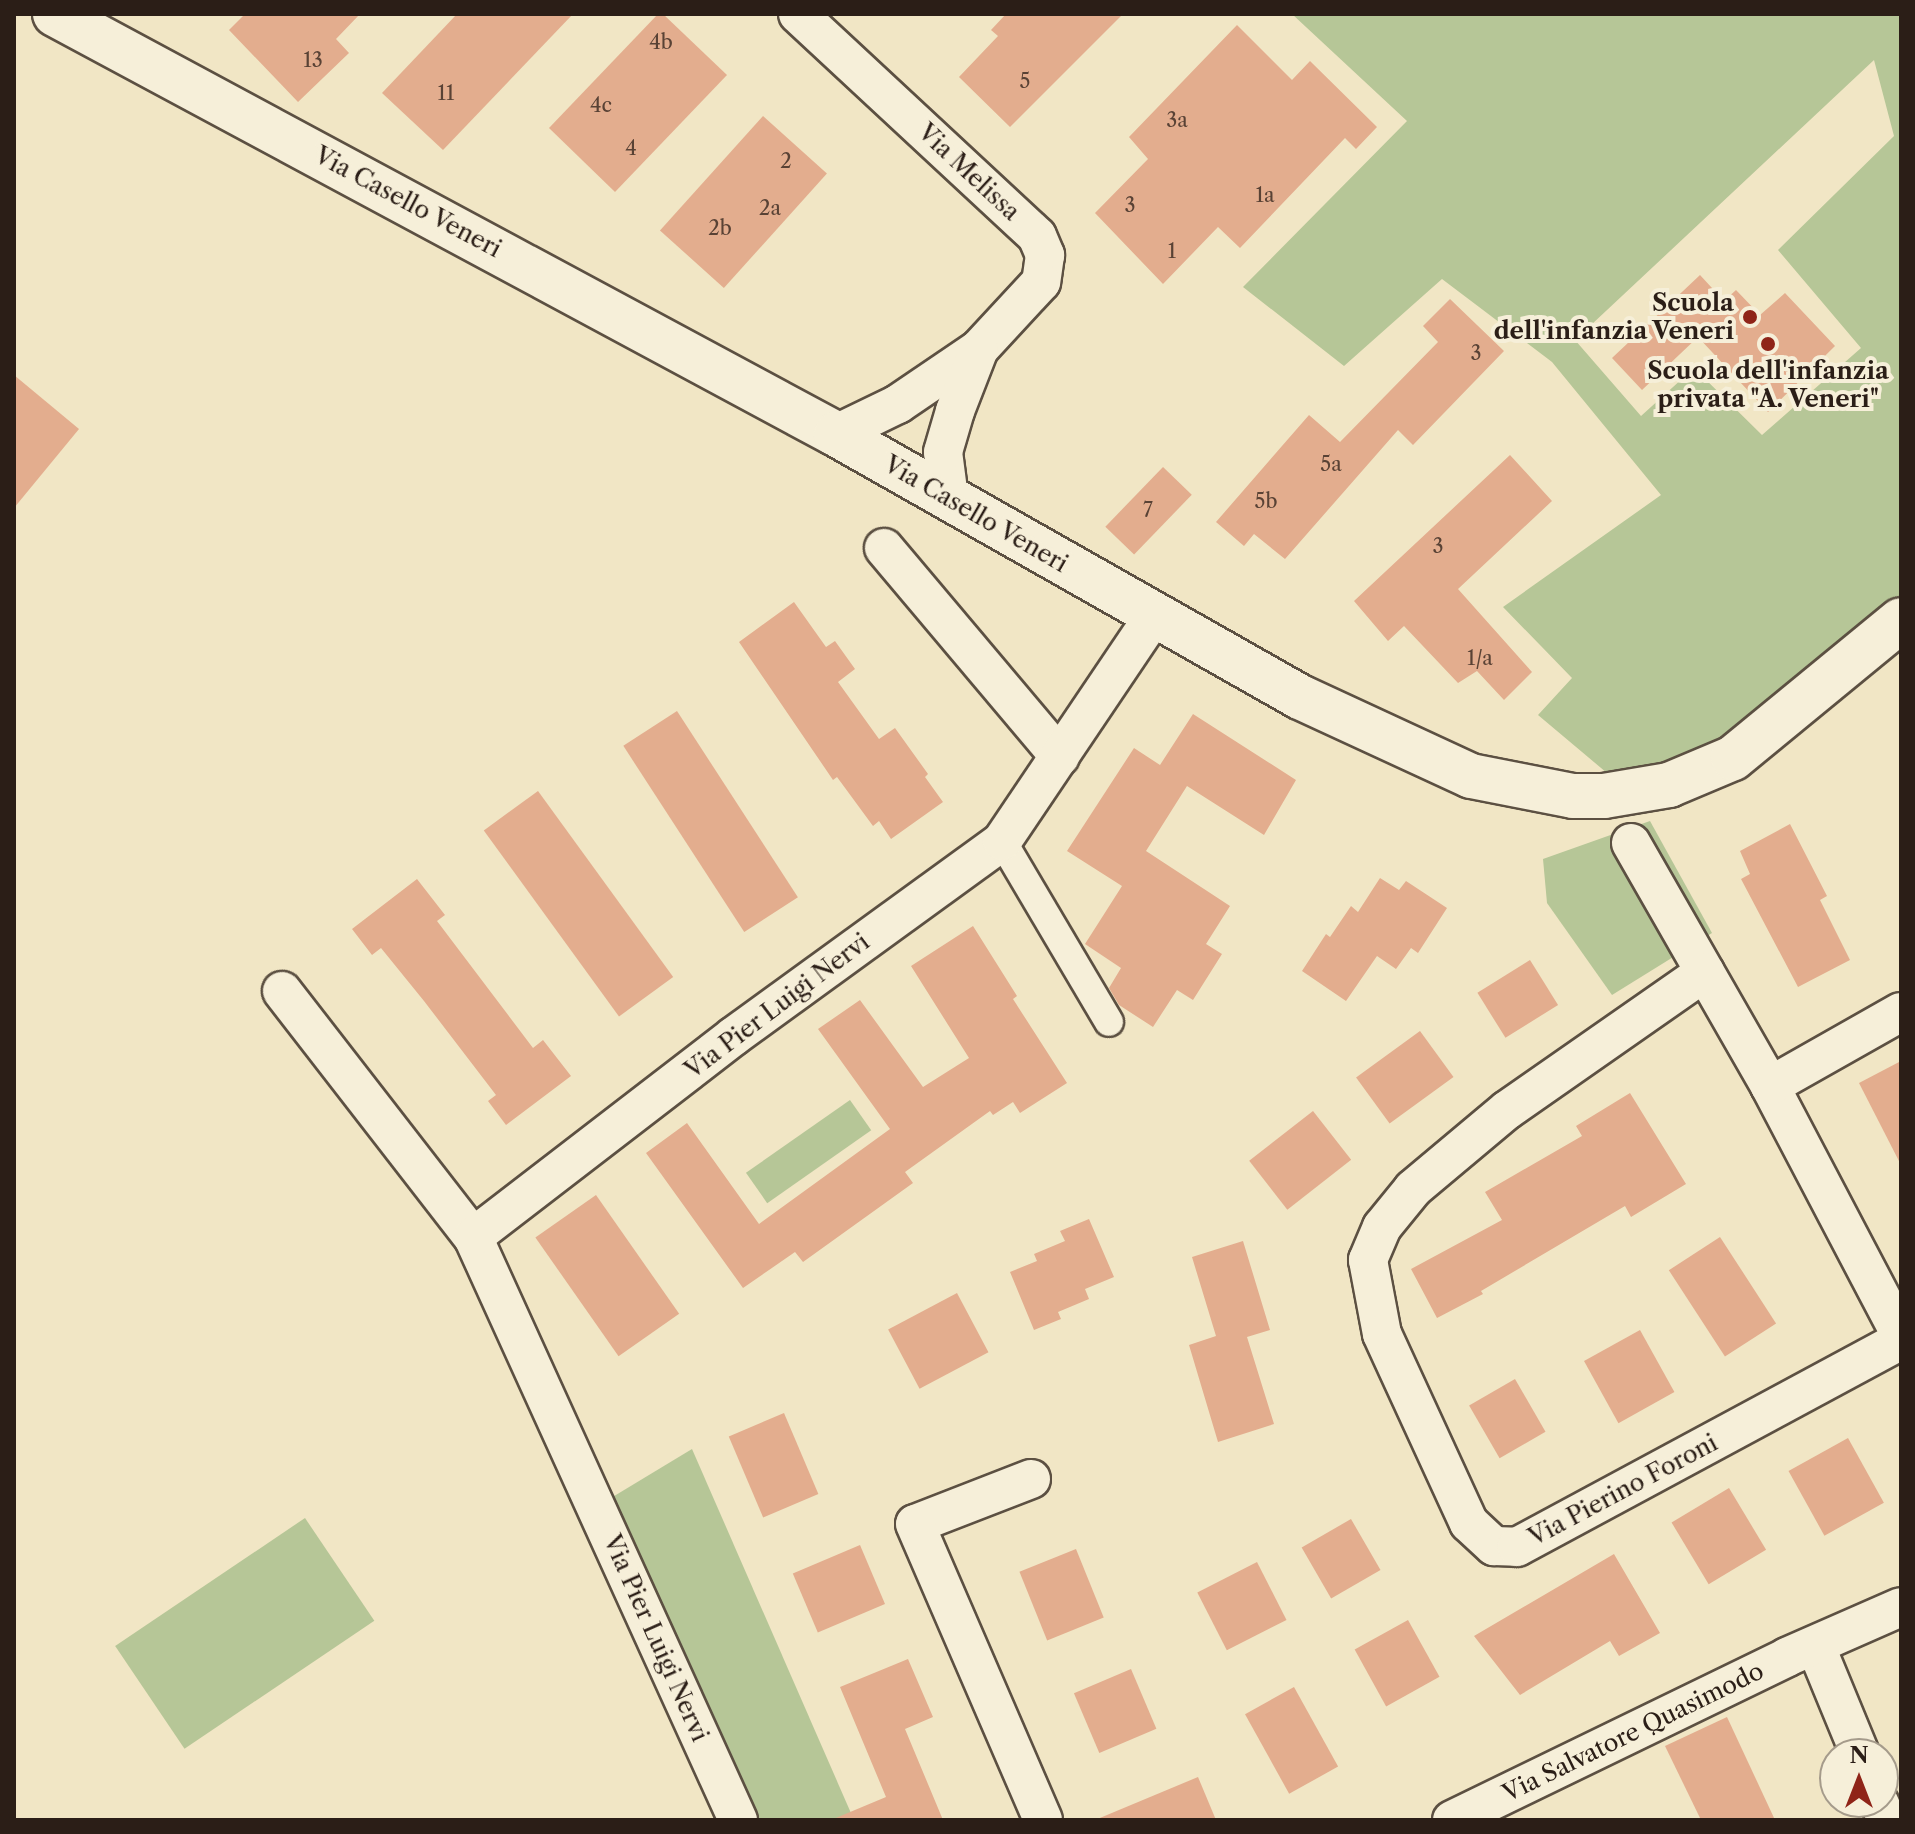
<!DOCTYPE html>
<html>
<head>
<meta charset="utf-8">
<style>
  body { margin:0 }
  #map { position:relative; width:1915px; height:1834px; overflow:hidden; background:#f1e6c5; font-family:"Libre Caslon Text",serif }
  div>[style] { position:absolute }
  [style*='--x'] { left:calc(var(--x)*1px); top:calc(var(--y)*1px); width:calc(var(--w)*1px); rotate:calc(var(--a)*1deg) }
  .green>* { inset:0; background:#b6c697; transform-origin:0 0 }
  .building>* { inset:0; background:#e3ad8e; transform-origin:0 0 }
  .roads { filter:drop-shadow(2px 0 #5c5042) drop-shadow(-2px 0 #5c5042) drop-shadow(0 2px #5c5042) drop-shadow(0 -2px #5c5042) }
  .pedestrian>* { height:28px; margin:-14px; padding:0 14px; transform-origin:14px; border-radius:14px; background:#f6efd9 }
  .minor>* { height:38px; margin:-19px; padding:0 19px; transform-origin:19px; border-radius:19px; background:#f6efd9 }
  .tertiary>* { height:44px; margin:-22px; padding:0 22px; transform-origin:22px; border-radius:22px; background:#f6efd9 }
  .dots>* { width:22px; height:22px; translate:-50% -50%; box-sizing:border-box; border:4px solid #f6efd9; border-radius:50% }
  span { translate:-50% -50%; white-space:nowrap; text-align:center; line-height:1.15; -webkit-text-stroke:8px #f6efd9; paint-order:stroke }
  .number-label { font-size:20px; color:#594235 }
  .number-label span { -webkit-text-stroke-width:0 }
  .street-label { font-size:24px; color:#2b1e17 }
  .poi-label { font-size:24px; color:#2b1e17; font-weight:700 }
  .right { translate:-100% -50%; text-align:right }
  .frame { position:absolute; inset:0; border:16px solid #2b1e17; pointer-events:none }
  .north { position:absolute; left:1819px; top:1738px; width:80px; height:80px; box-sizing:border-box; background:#f6efd9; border:2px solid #a59b8b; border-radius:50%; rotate:0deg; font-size:22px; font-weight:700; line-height:32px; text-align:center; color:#2b1e17 }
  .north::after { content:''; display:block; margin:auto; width:28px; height:36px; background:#8f2418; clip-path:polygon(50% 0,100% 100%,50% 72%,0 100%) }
</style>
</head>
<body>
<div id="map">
  <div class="green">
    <div style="clip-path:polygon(evenodd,1292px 14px,1901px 14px,1901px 596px,1725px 743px,1666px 763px,1607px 773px,1538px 715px,1572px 678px,1503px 607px,1661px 495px,1552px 362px,1442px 279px,1344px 366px,1243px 287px,1407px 121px,1292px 14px,1874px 60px,1894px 136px,1778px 250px,1861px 348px,1762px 435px,1694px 368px,1641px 416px,1575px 340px,1874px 60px)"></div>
    <div style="clip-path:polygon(1650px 821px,1712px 933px,1612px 995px,1547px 903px,1543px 859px)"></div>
    <div style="left:850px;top:1100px;width:37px;height:127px;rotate:55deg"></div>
    <div style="clip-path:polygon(692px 1449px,854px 1820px,738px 1820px,596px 1507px)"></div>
    <div style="left:305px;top:1518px;width:124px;height:229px;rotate:56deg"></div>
  </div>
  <div class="building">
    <div style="clip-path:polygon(245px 14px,360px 14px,336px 39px,349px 53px,298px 102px,229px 30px)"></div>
    <div style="clip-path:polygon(457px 14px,573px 14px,443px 150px,382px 93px)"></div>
    <div style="clip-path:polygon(658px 14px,663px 14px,727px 75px,615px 192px,549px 128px)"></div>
    <div style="clip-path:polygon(1006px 14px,1123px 14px,1010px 127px,959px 77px,998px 36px,991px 30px)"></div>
    <div style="clip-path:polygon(1237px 25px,1292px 80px,1310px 61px,1377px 127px,1356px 149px,1345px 138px,1240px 248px,1218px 227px,1163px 284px,1095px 213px,1148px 159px,1129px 137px)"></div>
    <div style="left:763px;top:116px;width:86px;height:154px;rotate:42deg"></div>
    <div style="clip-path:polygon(1700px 275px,1724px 301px,1736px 290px,1760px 315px,1785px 293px,1835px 346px,1768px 412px,1698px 337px,1642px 390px,1612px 358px)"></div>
    <div style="clip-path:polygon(1450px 299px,1504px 351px,1413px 445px,1398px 430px,1285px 559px,1254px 534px,1244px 546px,1216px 522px,1309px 415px,1340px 442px,1438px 342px,1423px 326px)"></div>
    <div style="clip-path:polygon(14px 375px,79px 429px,14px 508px)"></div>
    <div style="clip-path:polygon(1510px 455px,1552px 501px,1458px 589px,1532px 672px,1504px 700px,1477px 671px,1458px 683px,1404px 626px,1388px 641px,1354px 601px)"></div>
    <div style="left:1163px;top:467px;width:40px;height:83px;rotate:44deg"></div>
    <div style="clip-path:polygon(794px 602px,826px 647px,835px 641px,855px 669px,838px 682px,879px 739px,895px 728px,928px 774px,925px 777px,943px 802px,891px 839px,879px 821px,873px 826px,837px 777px,833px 780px,739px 642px)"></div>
    <div style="left:677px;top:711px;width:222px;height:64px;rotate:57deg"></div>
    <div style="clip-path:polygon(1193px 714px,1296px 780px,1264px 835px,1187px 786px,1146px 851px,1230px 906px,1206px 944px,1222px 954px,1193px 1000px,1177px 990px,1153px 1027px,1119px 1005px,1109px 988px,1121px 968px,1085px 944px,1122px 886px,1067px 851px,1134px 748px,1160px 765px)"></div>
    <div style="left:538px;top:791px;width:230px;height:67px;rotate:54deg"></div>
    <div style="clip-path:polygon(1790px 824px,1827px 896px,1820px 900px,1850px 960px,1798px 987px,1741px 879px,1750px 874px,1740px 851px)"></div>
    <div style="clip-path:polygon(1380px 878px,1399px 890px,1406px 881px,1447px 908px,1418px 953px,1411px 948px,1396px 969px,1377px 956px,1346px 1001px,1302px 971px,1326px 934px,1330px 937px,1351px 906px,1358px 912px)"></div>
    <div style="clip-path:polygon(417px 879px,445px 915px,437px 921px,533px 1048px,543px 1040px,571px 1076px,506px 1125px,488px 1101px,496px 1095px,424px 1001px,381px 948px,372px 955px,352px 929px)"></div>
    <div style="clip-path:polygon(973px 926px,1017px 996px,1013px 999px,1067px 1083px,1020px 1113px,1013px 1102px,993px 1115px,990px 1111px,905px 1172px,913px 1183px,803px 1262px,795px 1252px,743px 1288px,646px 1153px,687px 1123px,759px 1224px,890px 1129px,818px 1029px,860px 1000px,923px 1087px,969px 1058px,911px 966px)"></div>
    <div style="left:1530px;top:960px;width:53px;height:62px;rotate:58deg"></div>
    <div style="left:1420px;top:1031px;width:57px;height:79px;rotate:54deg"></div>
    <div style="clip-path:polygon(1901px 1061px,1901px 1165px,1859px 1083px)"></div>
    <div style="clip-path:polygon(1630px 1093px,1686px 1184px,1631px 1217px,1625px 1206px,1481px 1291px,1483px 1294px,1437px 1318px,1411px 1269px,1502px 1220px,1485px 1192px,1582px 1136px,1576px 1126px)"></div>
    <div style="left:1313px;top:1111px;width:62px;height:81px;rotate:52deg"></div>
    <div style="left:596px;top:1195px;width:145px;height:74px;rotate:55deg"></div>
    <div style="clip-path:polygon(1089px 1219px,1114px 1277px,1085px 1289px,1089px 1299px,1058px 1312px,1061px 1319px,1034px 1330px,1010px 1272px,1037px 1261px,1034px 1254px,1065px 1241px,1060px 1231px)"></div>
    <div style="left:1720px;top:1237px;width:103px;height:61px;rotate:57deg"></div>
    <div style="clip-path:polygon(1243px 1241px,1270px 1330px,1247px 1337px,1274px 1424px,1218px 1442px,1189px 1345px,1216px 1336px,1192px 1257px)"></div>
    <div style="left:957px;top:1293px;width:67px;height:78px;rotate:62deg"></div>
    <div style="left:1640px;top:1330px;width:71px;height:64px;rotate:61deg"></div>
    <div style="left:1515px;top:1379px;width:61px;height:53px;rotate:60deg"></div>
    <div style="left:784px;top:1413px;width:88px;height:60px;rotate:67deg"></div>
    <div style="left:1848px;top:1438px;width:74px;height:68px;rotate:61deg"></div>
    <div style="left:1729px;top:1488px;width:72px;height:67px;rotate:59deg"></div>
    <div style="left:1351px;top:1519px;width:59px;height:57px;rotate:60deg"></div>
    <div style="left:860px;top:1545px;width:64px;height:73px;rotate:67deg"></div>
    <div style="left:1076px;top:1549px;width:74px;height:61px;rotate:68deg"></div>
    <div style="clip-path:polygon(1614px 1554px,1660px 1633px,1619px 1656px,1610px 1641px,1520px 1695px,1474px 1636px)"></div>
    <div style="left:1257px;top:1562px;width:65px;height:67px;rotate:63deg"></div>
    <div style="left:1408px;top:1620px;width:65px;height:61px;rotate:61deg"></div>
    <div style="clip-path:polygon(908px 1659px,933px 1717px,905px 1729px,943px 1820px,831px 1820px,886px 1797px,840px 1687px)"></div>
    <div style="left:1131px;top:1669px;width:65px;height:62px;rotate:67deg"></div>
    <div style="left:1294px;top:1687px;width:91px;height:56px;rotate:61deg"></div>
    <div style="clip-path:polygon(1727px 1717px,1775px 1820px,1701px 1820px,1665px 1746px)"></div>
    <div style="clip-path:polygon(1198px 1777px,1216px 1820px,1095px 1820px)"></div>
  </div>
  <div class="roads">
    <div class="pedestrian">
      <div style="--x:1002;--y:841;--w:210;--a:59.4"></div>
    </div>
    <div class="minor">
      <div style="--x:798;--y:14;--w:326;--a:42.9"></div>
      <div style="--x:1037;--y:236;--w:21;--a:67"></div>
      <div style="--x:1045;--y:255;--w:27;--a:98"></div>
      <div style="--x:1041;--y:282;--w:91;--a:132.8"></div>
      <div style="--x:979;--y:349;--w:98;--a:145.8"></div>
      <div style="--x:898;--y:404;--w:69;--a:154.2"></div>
      <div style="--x:949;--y:498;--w:46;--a:-97.4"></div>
      <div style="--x:943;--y:452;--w:43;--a:-73.7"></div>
      <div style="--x:955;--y:411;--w:66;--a:-68.8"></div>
      <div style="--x:884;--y:548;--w:273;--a:49.9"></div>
      <div style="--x:1631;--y:843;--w:280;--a:60.2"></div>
      <div style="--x:1770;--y:1086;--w:282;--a:62.3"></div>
      <div style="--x:1705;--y:972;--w:241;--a:145.1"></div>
      <div style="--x:1507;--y:1110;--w:123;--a:140"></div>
      <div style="--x:1413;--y:1189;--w:49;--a:129.2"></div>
      <div style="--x:1382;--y:1227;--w:36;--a:113"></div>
      <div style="--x:1368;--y:1260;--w:75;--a:79.3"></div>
      <div style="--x:1382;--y:1334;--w:208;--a:65.3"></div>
      <div style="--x:1469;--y:1523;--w:34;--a:43"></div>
      <div style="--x:1494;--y:1546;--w:23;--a:2"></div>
      <div style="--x:1517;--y:1547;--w:436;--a:-28.3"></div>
      <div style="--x:282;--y:991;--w:311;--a:52.2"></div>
      <div style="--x:1770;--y:1086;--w:150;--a:-29.5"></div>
      <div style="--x:1031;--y:1479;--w:124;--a:158.8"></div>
      <div style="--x:915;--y:1524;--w:322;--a:66.6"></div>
      <div style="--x:1816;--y:1647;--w:116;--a:67.6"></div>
      <div style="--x:1879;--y:1802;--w:20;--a:66"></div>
      <div style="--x:738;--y:1820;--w:640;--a:-114.44"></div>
      <div style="--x:473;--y:1237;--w:329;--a:-37.6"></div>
      <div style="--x:734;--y:1036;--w:331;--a:-36"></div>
      <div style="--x:1002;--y:841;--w:272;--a:-56"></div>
      <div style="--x:1452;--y:1820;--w:373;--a:-25.9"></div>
      <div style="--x:1787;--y:1657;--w:124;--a:-23.7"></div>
    </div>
    <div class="tertiary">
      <div style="--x:55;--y:14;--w:887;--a:28.27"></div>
      <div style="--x:836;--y:434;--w:533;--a:29.55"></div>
      <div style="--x:1300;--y:697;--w:188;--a:24.8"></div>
      <div style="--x:1471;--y:776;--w:104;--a:11.1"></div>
      <div style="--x:1573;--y:796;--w:31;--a:0"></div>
      <div style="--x:1604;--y:796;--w:66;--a:-9.6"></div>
      <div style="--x:1669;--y:785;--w:69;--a:-22.9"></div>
      <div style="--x:1733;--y:758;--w:217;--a:-39.4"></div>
    </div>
  </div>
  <div class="dots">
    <div style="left:1750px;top:317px;background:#8f2418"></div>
    <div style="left:1768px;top:344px;background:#8f2418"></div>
  </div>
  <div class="number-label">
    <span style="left:661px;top:42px">4b</span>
    <span style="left:313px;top:60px">13</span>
    <span style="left:1025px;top:81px">5</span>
    <span style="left:446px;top:93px">11</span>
    <span style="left:601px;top:105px">4c</span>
    <span style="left:1177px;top:120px">3a</span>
    <span style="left:631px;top:148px">4</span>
    <span style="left:786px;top:161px">2</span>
    <span style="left:1265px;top:195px">1a</span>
    <span style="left:1130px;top:205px">3</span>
    <span style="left:770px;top:208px">2a</span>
    <span style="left:720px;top:228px">2b</span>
    <span style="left:1172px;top:251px">1</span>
    <span style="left:1476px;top:353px">3</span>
    <span style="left:1331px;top:464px">5a</span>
    <span style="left:1266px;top:501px">5b</span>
    <span style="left:1148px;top:510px">7</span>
    <span style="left:1438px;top:546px">3</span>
    <span style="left:1480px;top:658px">1/a</span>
  </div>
  <div class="street-label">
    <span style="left:969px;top:172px;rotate:43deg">Via Melissa</span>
    <span style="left:408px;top:202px;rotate:28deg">Via Casello Veneri</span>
    <span style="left:976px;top:514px;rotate:30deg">Via Casello Veneri</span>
    <span style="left:777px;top:1006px;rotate:-37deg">Via Pier Luigi Nervi</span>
    <span style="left:1623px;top:1490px;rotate:-28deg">Via Pierino Foroni</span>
    <span style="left:656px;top:1638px;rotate:66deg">Via Pier Luigi Nervi</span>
    <span style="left:1633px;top:1732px;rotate:-26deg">Via Salvatore Quasimodo</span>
  </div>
  <div class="poi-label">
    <span class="right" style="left:1734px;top:317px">Scuola<br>dell'infanzia Veneri</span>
    <span style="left:1768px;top:385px">Scuola dell'infanzia<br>privata "A. Veneri"</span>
  </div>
  <div class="frame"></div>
  <div class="north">N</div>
</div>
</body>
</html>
